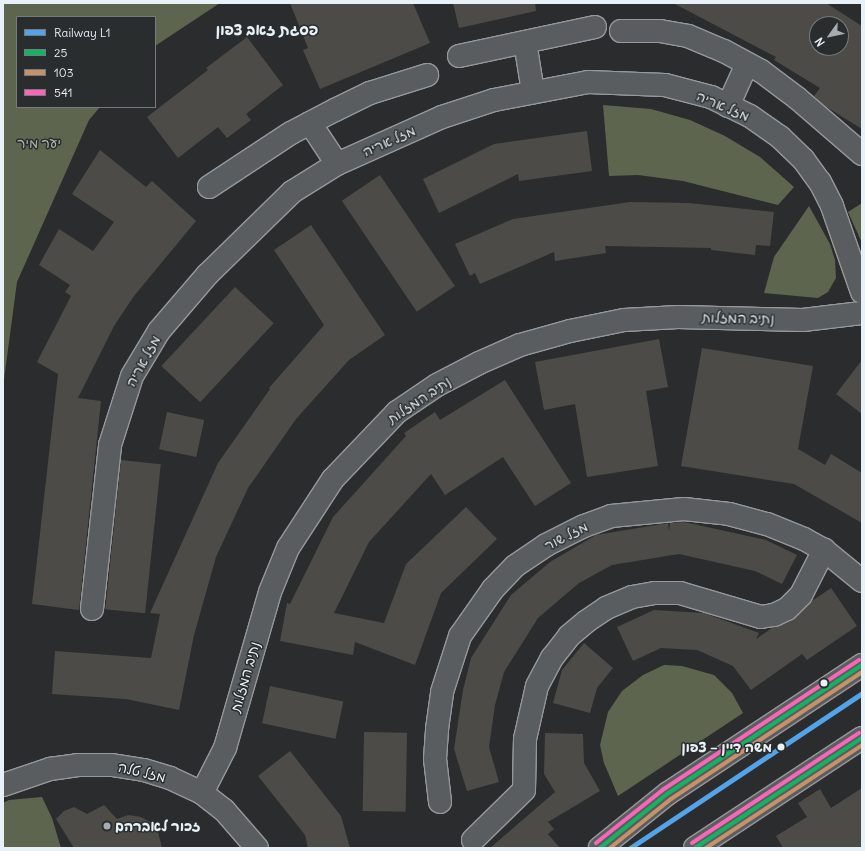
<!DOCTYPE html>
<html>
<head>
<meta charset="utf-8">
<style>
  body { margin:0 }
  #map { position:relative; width:865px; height:851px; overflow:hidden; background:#2b2c2d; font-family:Delius,"Playpen Sans Hebrew",sans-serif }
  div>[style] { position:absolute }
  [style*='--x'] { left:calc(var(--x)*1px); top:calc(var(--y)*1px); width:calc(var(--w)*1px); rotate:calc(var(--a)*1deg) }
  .green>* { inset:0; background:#5e654f }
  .building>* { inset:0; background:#4d4b48; transform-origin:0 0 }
  .roads { filter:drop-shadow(1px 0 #96989a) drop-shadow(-1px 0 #96989a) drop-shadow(0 1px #96989a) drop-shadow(0 -1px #96989a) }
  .minor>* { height:22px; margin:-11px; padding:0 11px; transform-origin:11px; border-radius:11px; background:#5a5d60 }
  .bus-1>* { height:4px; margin:-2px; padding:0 2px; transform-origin:2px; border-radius:2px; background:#13b361 }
  .bus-2>* { height:4px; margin:-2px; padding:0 2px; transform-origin:2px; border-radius:2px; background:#c7916a }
  .bus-3>* { height:4px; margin:-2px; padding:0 2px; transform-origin:2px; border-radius:2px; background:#fa66b7 }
  .rail-1>* { height:5px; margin:-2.5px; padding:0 2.5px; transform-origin:2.5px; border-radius:2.5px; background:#53a3e8 }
  .dots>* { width:11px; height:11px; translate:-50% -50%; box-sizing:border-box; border:2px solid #2a2d2e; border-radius:50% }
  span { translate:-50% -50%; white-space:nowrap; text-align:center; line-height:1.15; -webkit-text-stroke:3px #2a2d2e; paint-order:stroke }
  .street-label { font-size:14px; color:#e8f1f8 }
  .park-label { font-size:14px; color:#aeb6ae }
  .stop-label { font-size:14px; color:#e8f1f8; font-weight:700 }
  .right { translate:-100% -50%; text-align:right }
  .poi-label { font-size:14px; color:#e8f1f8; font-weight:700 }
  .left { translate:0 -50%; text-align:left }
  .neighbourhood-label { font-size:15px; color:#e8f1f8; font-weight:700 }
  .frame { position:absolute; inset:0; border:4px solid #e8f1f8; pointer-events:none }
  .legend { position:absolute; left:16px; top:16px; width:140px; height:92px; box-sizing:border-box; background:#2a2d2e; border:1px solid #767b7f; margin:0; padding:5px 7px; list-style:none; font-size:12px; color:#e8f1f8 }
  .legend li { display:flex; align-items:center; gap:8px; height:20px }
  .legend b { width:20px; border:1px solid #767b7f }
  .north { position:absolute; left:809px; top:16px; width:40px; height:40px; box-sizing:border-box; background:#2a2d2e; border:1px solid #767b7f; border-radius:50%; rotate:237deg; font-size:11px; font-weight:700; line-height:16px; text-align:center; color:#e8f1f8 }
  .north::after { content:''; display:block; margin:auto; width:14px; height:18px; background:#a6acb1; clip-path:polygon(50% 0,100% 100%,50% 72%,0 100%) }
</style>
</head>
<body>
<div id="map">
  <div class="green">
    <div style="clip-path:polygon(3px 3px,220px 3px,155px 46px,155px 17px,17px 17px,17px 107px,100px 107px,89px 120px,17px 282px,3px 387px)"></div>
    <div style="clip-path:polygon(603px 105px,651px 109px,690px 120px,725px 136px,760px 157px,794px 187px,778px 205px,683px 181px,638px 175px,609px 176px)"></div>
    <div style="clip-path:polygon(862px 203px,862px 243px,848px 212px)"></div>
    <div style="clip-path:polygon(809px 206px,830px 244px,835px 260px,836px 278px,828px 292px,818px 298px,764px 293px,774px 257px)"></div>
    <div style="clip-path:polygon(664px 665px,682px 666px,714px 675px,732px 693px,743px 713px,618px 796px,604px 763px,600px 745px,608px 712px,622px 691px,643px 675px)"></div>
    <div style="clip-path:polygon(42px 797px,52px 818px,61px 848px,3px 848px,3px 803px,9px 800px)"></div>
  </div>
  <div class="building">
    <div style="clip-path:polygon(290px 3px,413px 3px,430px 43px,320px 89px,303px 50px,308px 48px)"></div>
    <div style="clip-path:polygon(453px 3px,535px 3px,536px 11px,459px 28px)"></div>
    <div style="clip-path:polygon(evenodd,673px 3px,826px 3px,862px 26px,862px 129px,825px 106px,814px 96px,820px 88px,774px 60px,776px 57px,673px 3px,817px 24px,841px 24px,841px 48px,817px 48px,817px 24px)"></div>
    <div style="clip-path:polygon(247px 37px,283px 85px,246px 114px,251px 120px,227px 138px,218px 127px,178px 158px,147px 117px,208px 70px,206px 68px)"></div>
    <div style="clip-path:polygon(587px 131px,592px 171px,519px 181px,518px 174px,439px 213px,423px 179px,494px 144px)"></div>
    <div style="clip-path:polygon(100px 150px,146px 187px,152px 181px,196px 221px,134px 296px,114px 326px,78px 398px,101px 401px,79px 610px,32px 604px,58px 374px,37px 362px,71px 296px,65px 292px,70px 285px,39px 265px,59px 229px,93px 251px,114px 222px,72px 194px)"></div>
    <div style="left:380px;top:175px;width:134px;height:46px;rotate:56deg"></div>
    <div style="clip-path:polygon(630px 202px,689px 203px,774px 212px,770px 246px,756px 245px,755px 255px,711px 250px,711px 248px,605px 246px,606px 253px,555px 261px,554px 252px,480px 284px,475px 273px,470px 276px,455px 244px,513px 219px)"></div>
    <div style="clip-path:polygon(311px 225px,385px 335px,349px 360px,296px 419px,248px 488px,216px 557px,194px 635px,179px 710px,126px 699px,52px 694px,55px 651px,151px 658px,160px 614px,150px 613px,218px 463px,270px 389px,269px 388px,324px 325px,274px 250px)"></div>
    <div style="left:235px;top:287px;width:53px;height:108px;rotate:43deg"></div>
    <div style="clip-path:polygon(659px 339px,668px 387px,646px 391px,658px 466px,587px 477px,575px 404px,544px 410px,535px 362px)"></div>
    <div style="clip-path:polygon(702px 348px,813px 366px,798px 449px,825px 465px,831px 454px,862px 473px,862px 523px,794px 484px,681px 466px)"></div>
    <div style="clip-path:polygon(862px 360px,862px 414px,836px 394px)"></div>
    <div style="clip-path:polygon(505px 380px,571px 483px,535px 506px,503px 457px,445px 495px,431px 474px,369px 542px,334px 613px,384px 623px,406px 564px,466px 507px,497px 539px,441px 593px,415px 665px,355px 642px,353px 655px,280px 641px,287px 603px,290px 604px,333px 517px,406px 436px,404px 433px,435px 412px,440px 420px)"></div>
    <div style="left:167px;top:412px;width:38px;height:38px;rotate:12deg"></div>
    <div style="left:121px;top:460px;width:40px;height:150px;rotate:6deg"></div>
    <div style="clip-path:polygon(684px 522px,766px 540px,797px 555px,782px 584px,755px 571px,679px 554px,612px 565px,579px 583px,538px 618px,504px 672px,495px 705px,489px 747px,499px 782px,467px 791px,454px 749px,463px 690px,471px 658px,511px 595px,550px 562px,596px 535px,668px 523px,669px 531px,670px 523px)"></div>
    <div style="clip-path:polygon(831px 588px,857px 626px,807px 660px,802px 654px,751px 690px,733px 666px,697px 650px,661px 648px,633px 661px,617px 627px,654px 610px,704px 613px,759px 633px,756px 639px,772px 628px,792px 620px,812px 601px)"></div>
    <div style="clip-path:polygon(584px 643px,613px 668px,597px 688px,590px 713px,553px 703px,562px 670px)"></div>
    <div style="left:270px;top:686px;width:75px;height:38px;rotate:12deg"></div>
    <div style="left:364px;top:732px;width:43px;height:79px;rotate:1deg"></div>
    <div style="clip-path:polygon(545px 733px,583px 734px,584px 763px,600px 791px,548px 822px,554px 829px,548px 834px,560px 848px,490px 848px,555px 792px,544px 774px)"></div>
    <div style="clip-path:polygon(290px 751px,341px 816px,350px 848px,308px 848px,305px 835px,258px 776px)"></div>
    <div style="clip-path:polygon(862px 788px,862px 848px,783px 848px,776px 836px,807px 817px,798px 803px,820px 789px,831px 808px)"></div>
    <div style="clip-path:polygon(104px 805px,117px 819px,128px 815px,141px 817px,152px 823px,158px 832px,162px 848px,74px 848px,56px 819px,64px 811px,74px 807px,87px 814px)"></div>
  </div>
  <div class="roads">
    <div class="minor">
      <div style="--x:621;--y:31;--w:39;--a:0"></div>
      <div style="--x:660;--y:31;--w:28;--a:10"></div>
      <div style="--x:688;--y:36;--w:39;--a:23"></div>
      <div style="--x:724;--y:51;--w:42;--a:28.4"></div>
      <div style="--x:761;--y:71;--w:45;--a:36.9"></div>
      <div style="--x:797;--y:98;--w:86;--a:40.7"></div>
      <div style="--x:525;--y:42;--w:51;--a:80.9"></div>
      <div style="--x:459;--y:56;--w:139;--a:-12"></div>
      <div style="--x:728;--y:106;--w:46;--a:-65.7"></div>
      <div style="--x:310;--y:123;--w:49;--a:56.6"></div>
      <div style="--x:209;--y:187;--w:98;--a:-33.4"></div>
      <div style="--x:291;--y:133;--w:50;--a:-27.6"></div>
      <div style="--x:335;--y:110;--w:39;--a:-26"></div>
      <div style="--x:370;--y:93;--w:60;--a:-17.5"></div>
      <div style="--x:92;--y:609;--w:165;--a:-83.7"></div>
      <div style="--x:110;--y:445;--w:72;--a:-72.3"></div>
      <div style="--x:132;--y:376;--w:52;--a:-59"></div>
      <div style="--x:159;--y:331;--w:74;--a:-49.4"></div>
      <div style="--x:207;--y:275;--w:119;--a:-44.3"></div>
      <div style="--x:292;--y:192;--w:53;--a:-31.9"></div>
      <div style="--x:337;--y:164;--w:115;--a:-24.1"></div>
      <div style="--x:442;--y:117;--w:55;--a:-18.1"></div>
      <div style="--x:494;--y:100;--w:96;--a:-10.8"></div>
      <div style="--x:588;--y:82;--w:77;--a:2.2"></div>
      <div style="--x:665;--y:85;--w:48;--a:14.6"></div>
      <div style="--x:711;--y:97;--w:43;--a:26"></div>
      <div style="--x:750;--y:116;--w:37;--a:35"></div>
      <div style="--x:780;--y:137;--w:32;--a:44"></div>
      <div style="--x:803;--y:159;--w:29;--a:54"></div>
      <div style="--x:820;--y:182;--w:27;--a:63"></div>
      <div style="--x:832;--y:206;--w:91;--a:70.8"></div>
      <div style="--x:3;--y:785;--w:50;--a:-18.8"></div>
      <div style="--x:50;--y:769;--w:28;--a:-8"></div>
      <div style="--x:78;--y:765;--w:34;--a:0"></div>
      <div style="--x:112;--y:765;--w:32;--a:9"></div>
      <div style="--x:144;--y:770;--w:27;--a:17"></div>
      <div style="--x:170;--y:778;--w:35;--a:25"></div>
      <div style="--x:202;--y:793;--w:28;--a:38"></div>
      <div style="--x:224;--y:810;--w:50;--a:49"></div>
      <div style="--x:202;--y:793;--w:51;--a:-62.9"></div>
      <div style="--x:225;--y:748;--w:162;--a:-73.9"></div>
      <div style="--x:270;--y:592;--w:48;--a:-67.8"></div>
      <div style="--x:288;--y:548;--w:82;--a:-56.9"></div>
      <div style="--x:333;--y:479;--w:93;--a:-46.3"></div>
      <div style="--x:397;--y:412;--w:48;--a:-34"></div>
      <div style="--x:437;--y:385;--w:47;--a:-27.6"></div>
      <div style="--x:479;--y:363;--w:45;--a:-23.7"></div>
      <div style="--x:520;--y:345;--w:52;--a:-15.6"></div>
      <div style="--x:570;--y:331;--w:55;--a:-11.5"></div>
      <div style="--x:624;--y:320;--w:54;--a:-3.2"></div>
      <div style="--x:678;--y:317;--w:125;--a:1.4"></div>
      <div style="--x:803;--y:320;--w:59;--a:-6.8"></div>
      <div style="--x:440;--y:802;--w:43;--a:-96.6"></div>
      <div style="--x:435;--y:759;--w:30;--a:-86"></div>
      <div style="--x:437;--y:729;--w:37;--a:-82"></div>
      <div style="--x:442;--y:692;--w:59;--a:-72.2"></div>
      <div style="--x:460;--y:636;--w:57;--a:-54.9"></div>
      <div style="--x:493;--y:589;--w:32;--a:-46"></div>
      <div style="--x:515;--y:566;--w:37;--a:-34"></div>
      <div style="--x:546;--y:545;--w:42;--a:-26.6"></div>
      <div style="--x:584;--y:526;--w:29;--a:-20"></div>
      <div style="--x:611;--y:516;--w:73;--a:-5.5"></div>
      <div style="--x:684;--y:509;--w:45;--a:6.3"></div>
      <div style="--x:729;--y:514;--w:39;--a:15"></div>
      <div style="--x:767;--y:524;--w:40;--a:22"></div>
      <div style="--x:804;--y:539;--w:23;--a:29"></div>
      <div style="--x:824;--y:550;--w:49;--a:39.2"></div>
      <div style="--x:473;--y:840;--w:71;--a:-44.4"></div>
      <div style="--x:524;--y:790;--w:51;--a:-88.9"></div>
      <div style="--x:525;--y:739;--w:54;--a:-77.2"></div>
      <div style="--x:537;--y:686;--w:32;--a:-62"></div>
      <div style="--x:552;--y:658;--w:28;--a:-52"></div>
      <div style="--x:569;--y:636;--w:23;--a:-40"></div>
      <div style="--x:587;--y:621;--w:23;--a:-34"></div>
      <div style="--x:606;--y:608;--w:28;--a:-23"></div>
      <div style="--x:632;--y:597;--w:23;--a:-10"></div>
      <div style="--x:655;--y:593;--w:25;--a:0"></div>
      <div style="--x:680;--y:593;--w:84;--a:16.5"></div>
      <div style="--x:761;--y:617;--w:13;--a:-9"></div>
      <div style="--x:774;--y:615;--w:14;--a:-25"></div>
      <div style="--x:787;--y:609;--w:20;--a:-45"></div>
      <div style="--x:801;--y:595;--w:51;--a:-62.9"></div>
      <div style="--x:600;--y:848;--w:86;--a:-38.9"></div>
      <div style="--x:667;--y:794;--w:234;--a:-33.5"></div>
      <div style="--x:695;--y:848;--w:200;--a:-33.4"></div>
    </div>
  </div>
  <div class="bus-1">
    <div style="--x:600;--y:848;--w:86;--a:-38.9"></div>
    <div style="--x:667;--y:794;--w:234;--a:-33.5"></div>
    <div style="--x:695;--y:848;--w:200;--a:-33.4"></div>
  </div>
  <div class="bus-2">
    <div style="--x:610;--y:848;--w:78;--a:-38.8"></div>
    <div style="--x:671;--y:799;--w:229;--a:-33.6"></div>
    <div style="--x:706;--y:848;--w:187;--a:-33.4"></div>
  </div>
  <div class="bus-3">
    <div style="--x:596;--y:843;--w:87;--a:-38.5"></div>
    <div style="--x:664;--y:789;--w:234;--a:-33.5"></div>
    <div style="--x:692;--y:843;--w:200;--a:-33.4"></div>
  </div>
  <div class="rail-1">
    <div style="--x:630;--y:848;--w:279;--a:-33.7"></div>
  </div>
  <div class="dots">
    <div style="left:824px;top:683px;background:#e8f1f8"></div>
    <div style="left:781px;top:747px;background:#e8f1f8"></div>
    <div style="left:107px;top:826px;background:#a6acb1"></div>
  </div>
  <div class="street-label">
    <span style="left:723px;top:106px;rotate:23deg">מזל אריה</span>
    <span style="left:389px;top:141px;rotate:-24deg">מזל אריה</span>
    <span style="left:738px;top:318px;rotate:1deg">נתיב המזלות</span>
    <span style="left:143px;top:361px;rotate:-61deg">מזל אריה</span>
    <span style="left:419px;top:400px;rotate:-34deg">נתיב המזלות</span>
    <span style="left:566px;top:536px;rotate:-27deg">מזל שור</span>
    <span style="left:245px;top:677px;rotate:-74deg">נתיב המזלות</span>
    <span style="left:142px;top:772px;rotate:13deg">מזל טלה</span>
  </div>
  <div class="park-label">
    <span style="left:39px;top:143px">יער מיר</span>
  </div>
  <div class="stop-label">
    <span class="right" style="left:772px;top:747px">משה דיין – צפון</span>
  </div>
  <div class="poi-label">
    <span class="left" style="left:115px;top:826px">זכור לאברהם</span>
  </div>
  <div class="neighbourhood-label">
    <span style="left:267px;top:30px">פסגת זאב צפון</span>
  </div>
  <div class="frame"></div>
  <ul class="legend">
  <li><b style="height:5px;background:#53a3e8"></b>Railway L1</li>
  <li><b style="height:5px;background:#13b361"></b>25</li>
  <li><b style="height:5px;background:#c7916a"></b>103</li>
  <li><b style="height:5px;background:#fa66b7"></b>541</li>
  </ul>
  <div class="north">N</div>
</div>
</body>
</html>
